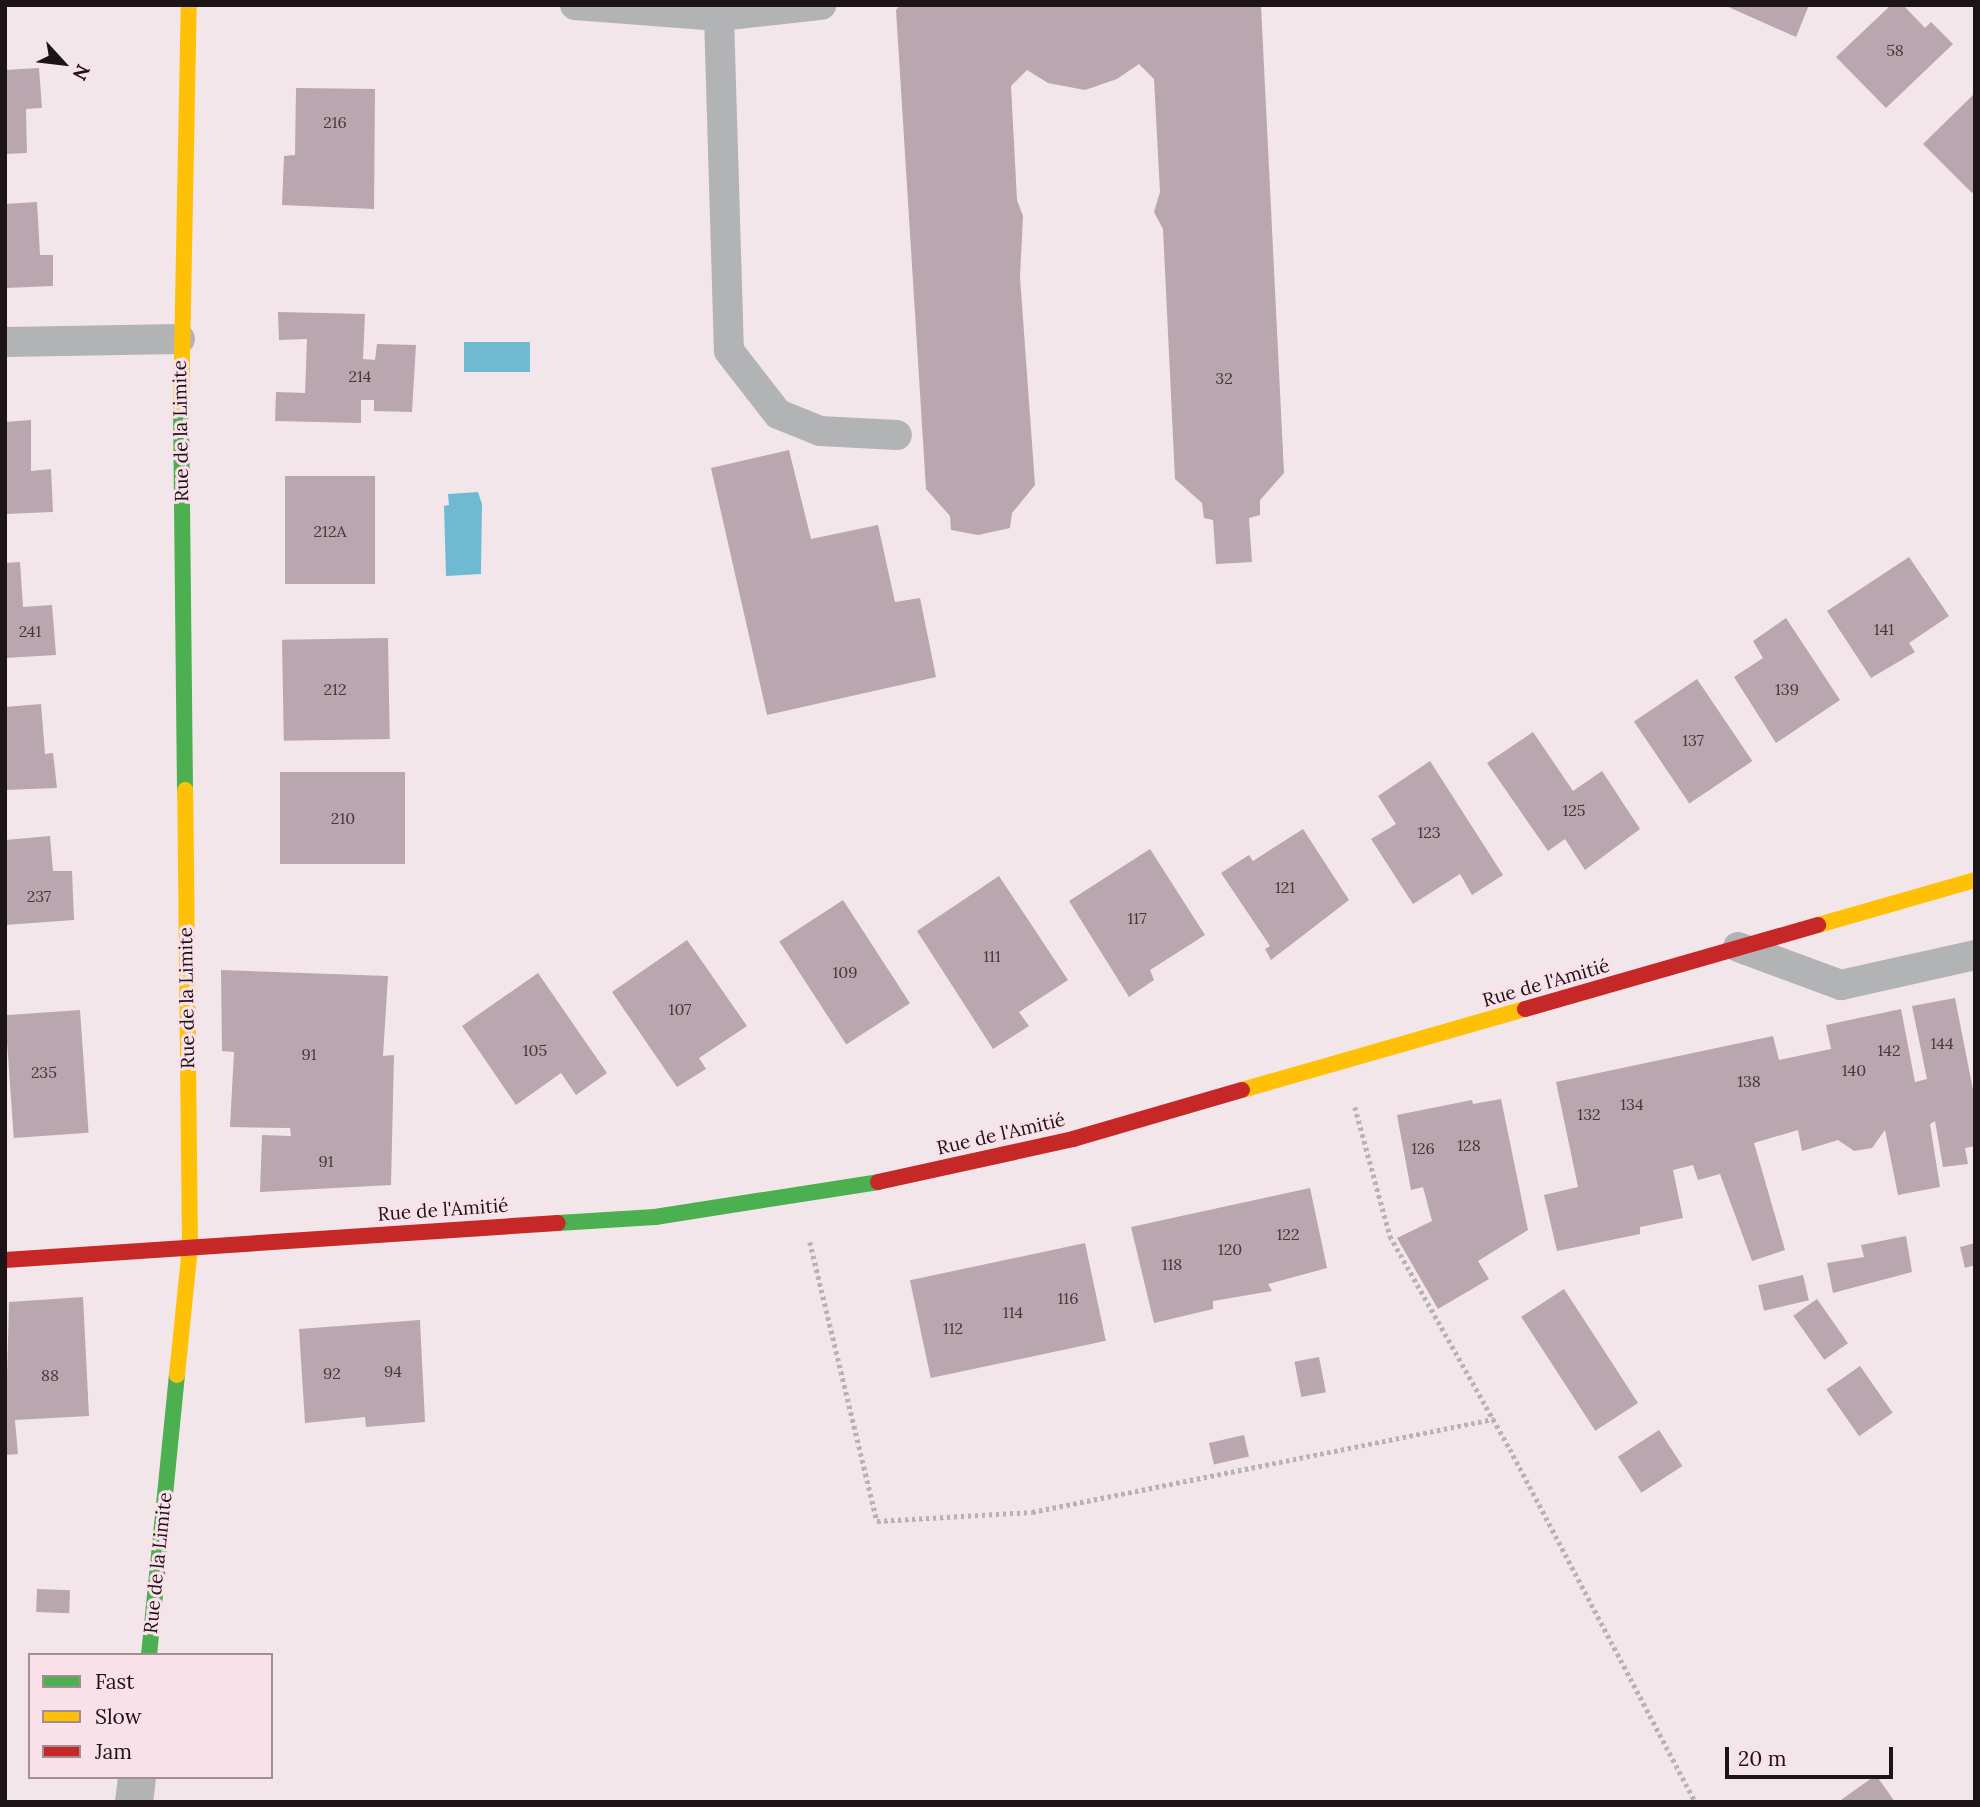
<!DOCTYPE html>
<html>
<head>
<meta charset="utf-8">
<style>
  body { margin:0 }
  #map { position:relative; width:1980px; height:1807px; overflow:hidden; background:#f3e6ea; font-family:Lora,serif }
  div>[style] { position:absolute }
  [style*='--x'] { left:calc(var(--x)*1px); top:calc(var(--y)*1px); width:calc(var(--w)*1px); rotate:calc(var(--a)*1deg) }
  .water>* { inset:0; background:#6fb9d2; transform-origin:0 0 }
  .building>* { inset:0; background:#baa6ae; transform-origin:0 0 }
  .path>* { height:4.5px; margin-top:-2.25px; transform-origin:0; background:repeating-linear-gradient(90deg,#b6b3b5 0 3.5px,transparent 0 7px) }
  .lane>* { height:30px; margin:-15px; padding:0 15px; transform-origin:15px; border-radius:15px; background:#b2b3b5 }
  .street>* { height:38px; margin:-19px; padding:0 19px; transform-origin:19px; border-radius:19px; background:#b2b3b5 }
  .fast>* { height:16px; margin:-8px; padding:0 8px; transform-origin:8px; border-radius:8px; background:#4caf50 }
  .slow>* { height:16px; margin:-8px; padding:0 8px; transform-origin:8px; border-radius:8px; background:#ffc107 }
  .jam>* { height:16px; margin:-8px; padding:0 8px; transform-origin:8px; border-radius:8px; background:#c62828 }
  span { translate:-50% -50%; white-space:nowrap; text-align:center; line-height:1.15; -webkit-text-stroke:6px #f9e0e9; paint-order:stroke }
  .number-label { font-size:16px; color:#44383d }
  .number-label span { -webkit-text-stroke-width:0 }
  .street-label { font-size:19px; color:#1c1417 }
  .frame { position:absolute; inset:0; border:7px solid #1c1417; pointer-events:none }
  .legend { position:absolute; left:28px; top:1653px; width:245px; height:126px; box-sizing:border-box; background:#f9e0e9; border:2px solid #a18e95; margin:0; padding:9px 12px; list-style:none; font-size:21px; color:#1c1417 }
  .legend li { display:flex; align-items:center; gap:14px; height:35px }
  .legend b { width:35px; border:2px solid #a18e95 }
  .north { position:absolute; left:28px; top:28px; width:70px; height:70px; -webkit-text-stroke:5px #f9e0e9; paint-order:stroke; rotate:117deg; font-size:19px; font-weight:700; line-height:28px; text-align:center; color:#1c1417 }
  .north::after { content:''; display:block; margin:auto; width:24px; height:32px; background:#1c1417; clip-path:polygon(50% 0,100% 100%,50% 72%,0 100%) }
  .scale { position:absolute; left:1725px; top:1747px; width:168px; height:32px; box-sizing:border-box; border:4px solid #1c1417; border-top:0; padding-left:9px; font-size:21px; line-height:24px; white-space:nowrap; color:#1c1417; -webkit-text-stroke:5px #f9e0e9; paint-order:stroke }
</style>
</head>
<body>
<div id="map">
  <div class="water">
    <div style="left:464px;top:342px;width:66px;height:30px"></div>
    <div style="clip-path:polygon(478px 492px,482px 504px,481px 574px,446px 576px,444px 506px,449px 505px,448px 494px)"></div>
  </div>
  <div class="building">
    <div style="clip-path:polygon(900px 5px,1261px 5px,1284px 473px,1260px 500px,1260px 515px,1249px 518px,1252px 562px,1216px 564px,1213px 520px,1204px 518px,1202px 503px,1175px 479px,1163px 229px,1154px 212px,1160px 192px,1154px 79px,1139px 64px,1117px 79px,1085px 90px,1048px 83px,1027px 70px,1011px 86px,1017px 200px,1023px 216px,1020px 277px,1035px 485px,1012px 513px,1010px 528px,978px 535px,951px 530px,950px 516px,926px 489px,896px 10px)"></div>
    <div style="clip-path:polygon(1724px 5px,1809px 5px,1796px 37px)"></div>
    <div style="clip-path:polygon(1891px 5px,1903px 5px,1925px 28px,1931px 22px,1953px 44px,1886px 108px,1836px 57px)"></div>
    <div style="clip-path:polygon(39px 68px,42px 108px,26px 109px,27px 153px,5px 154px,5px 70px)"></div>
    <div style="clip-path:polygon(296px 88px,375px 89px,374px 209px,282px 205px,284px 156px,295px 155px)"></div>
    <div style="clip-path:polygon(1975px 93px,1975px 190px,1972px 193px,1923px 144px)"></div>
    <div style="clip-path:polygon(37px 202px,40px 255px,53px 255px,53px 286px,5px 288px,5px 204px)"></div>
    <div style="clip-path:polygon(278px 312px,365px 314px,363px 359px,375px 360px,377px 344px,416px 345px,412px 412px,374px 411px,374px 400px,361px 400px,361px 423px,275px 421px,276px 392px,305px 393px,307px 339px,279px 340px)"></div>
    <div style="clip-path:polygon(31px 420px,31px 471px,51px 469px,53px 512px,5px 514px,5px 422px)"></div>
    <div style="clip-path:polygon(789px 450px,811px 539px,878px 525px,895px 602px,920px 598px,936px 677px,767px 715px,711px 468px)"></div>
    <div style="left:375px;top:476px;width:108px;height:90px;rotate:90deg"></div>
    <div style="clip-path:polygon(1909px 557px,1949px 616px,1909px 643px,1915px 652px,1871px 678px,1827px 611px)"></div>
    <div style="clip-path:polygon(20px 562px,23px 607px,52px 605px,56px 655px,5px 658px,5px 563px)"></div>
    <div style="clip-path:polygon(1786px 618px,1840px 700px,1776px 743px,1734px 677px,1763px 658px,1753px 641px)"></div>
    <div style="left:388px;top:638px;width:101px;height:106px;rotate:89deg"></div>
    <div style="left:1697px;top:679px;width:99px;height:76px;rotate:56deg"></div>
    <div style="clip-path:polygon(41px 704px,45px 754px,53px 753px,57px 788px,5px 790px,5px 707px)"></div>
    <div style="clip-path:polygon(1533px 732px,1573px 791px,1602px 771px,1640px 829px,1585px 870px,1565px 839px,1548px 851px,1487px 763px)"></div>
    <div style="clip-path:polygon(1430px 761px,1503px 875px,1472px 895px,1460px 874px,1413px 904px,1371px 839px,1396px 824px,1378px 796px)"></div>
    <div style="left:280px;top:772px;width:125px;height:92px"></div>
    <div style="clip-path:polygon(1303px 829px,1349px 900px,1271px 960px,1265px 949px,1270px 946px,1221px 873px,1249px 855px,1253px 861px)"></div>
    <div style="clip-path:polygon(50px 836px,53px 871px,72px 871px,74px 920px,5px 925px,5px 840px)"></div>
    <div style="clip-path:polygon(1150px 849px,1205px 935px,1150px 970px,1154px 980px,1129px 997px,1069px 901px)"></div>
    <div style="clip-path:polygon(999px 876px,1068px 980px,1019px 1012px,1029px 1026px,993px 1049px,917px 931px)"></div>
    <div style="left:843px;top:900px;width:123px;height:76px;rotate:57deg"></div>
    <div style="clip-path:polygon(687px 940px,747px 1026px,699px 1058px,706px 1069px,677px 1087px,612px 992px)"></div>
    <div style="clip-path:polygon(221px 970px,388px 976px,383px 1056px,394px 1055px,391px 1185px,260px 1192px,262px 1135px,291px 1136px,290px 1128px,230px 1127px,234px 1052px,222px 1051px)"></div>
    <div style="clip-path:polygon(538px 973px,607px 1073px,576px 1095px,561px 1073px,516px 1105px,462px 1026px)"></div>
    <div style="clip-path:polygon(1955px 998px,1975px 1100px,1975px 1146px,1965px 1148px,1968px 1164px,1943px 1167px,1935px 1121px,1930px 1124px,1940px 1187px,1898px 1195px,1885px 1130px,1872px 1148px,1854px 1151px,1838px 1140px,1802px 1151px,1798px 1130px,1754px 1143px,1785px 1250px,1752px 1261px,1720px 1174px,1698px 1180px,1693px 1165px,1673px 1170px,1683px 1218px,1640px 1227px,1640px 1234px,1557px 1251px,1544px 1195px,1578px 1187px,1556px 1082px,1773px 1036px,1779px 1060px,1831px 1049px,1826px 1025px,1901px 1009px,1915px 1082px,1927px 1079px,1912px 1006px)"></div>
    <div style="left:80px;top:1010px;width:123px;height:75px;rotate:86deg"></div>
    <div style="clip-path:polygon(1501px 1099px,1528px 1230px,1478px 1261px,1489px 1279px,1438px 1309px,1397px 1238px,1432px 1221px,1423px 1187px,1411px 1190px,1397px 1115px,1472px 1100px,1473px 1104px)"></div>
    <div style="clip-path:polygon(1310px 1188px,1327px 1268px,1268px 1284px,1272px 1291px,1213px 1301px,1213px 1309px,1154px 1323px,1131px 1227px)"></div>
    <div style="clip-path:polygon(1906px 1236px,1912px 1272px,1833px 1293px,1827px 1263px,1864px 1257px,1861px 1245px)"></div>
    <div style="left:1085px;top:1243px;width:100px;height:179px;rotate:78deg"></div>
    <div style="clip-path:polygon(1975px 1243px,1975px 1265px,1965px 1268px,1960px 1247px)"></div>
    <div style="left:1803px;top:1275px;width:26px;height:46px;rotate:77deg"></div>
    <div style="left:1564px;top:1289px;width:136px;height:51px;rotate:57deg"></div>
    <div style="clip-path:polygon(83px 1297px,89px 1416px,15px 1420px,18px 1454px,5px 1455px,9px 1302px)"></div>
    <div style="left:1817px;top:1299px;width:54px;height:29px;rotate:55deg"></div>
    <div style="clip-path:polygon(420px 1320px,425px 1422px,366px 1427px,365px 1417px,305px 1423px,299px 1329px)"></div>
    <div style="left:1319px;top:1357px;width:36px;height:25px;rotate:79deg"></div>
    <div style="left:1860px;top:1366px;width:57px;height:41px;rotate:55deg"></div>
    <div style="left:1659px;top:1430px;width:43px;height:49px;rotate:57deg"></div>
    <div style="left:1244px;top:1435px;width:22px;height:36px;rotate:77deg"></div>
    <div style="left:37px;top:1589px;width:33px;height:23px;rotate:2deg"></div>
    <div style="clip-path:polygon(1876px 1775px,1895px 1802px,1842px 1802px,1841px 1800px)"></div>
  </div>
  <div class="path">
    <div style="--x:1355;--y:1107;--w:134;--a:74.8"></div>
    <div style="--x:1390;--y:1236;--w:244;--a:60.6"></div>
    <div style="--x:1510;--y:1449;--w:399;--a:62.3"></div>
    <div style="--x:810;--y:1242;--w:287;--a:76.5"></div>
    <div style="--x:877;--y:1521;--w:155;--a:-3.3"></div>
    <div style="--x:1032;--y:1512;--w:471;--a:-11.4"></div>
  </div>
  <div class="lane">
    <div style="--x:575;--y:5;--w:144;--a:4.4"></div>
    <div style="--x:719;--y:16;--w:103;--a:-6.2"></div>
    <div style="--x:719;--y:16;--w:335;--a:88.3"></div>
    <div style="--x:729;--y:351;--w:80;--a:52.1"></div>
    <div style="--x:778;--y:414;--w:45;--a:22"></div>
    <div style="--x:820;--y:431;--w:77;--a:3"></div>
    <div style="--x:5;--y:342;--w:175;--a:-1"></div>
    <div style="--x:1738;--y:947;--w:110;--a:20.3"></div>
    <div style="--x:1841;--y:985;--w:137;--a:-12.6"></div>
  </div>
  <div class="street">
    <div style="--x:134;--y:1802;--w:25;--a:-83"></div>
  </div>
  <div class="fast">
    <div style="--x:181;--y:408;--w:382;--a:89.4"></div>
    <div style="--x:558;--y:1223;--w:97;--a:-3.5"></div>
    <div style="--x:655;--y:1217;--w:226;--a:-8.9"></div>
    <div style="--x:149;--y:1655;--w:281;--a:-84.3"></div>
  </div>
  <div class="slow">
    <div style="--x:181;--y:408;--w:403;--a:-88.9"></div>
    <div style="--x:1818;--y:925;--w:163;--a:-16"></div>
    <div style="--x:1242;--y:1090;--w:294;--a:-16"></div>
    <div style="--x:177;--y:1375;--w:128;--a:-84.2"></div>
    <div style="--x:190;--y:1248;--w:458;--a:-90.6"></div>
  </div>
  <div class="jam">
    <div style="--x:1525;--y:1009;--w:305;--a:-16"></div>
    <div style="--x:878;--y:1182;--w:200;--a:-12.4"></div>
    <div style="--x:1073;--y:1139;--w:176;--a:-16.2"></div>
    <div style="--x:5;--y:1260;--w:554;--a:-3.83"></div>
  </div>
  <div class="number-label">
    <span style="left:1895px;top:50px">58</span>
    <span style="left:335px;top:122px">216</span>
    <span style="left:360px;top:376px">214</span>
    <span style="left:1224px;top:378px">32</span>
    <span style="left:330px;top:531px">212A</span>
    <span style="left:1884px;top:629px">141</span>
    <span style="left:30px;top:631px">241</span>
    <span style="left:335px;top:689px">212</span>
    <span style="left:1787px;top:689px">139</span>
    <span style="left:1693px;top:740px">137</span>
    <span style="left:1574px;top:810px">125</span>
    <span style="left:343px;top:818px">210</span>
    <span style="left:1429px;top:832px">123</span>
    <span style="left:1285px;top:887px">121</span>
    <span style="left:39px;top:896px">237</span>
    <span style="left:1137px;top:918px">117</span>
    <span style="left:992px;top:956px">111</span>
    <span style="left:845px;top:972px">109</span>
    <span style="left:680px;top:1009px">107</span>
    <span style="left:1942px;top:1043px">144</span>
    <span style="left:535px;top:1050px">105</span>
    <span style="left:1889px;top:1050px">142</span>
    <span style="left:309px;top:1054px">91</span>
    <span style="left:1854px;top:1070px">140</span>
    <span style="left:44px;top:1072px">235</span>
    <span style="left:1749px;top:1081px">138</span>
    <span style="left:1632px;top:1104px">134</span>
    <span style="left:1589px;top:1114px">132</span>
    <span style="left:1469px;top:1145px">128</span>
    <span style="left:1423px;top:1148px">126</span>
    <span style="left:326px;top:1161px">91</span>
    <span style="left:1288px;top:1234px">122</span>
    <span style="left:1230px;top:1249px">120</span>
    <span style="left:1172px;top:1264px">118</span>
    <span style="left:1068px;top:1298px">116</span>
    <span style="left:1013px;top:1312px">114</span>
    <span style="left:953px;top:1328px">112</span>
    <span style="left:393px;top:1371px">94</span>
    <span style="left:332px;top:1373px">92</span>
    <span style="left:50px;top:1375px">88</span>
  </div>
  <div class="street-label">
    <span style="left:181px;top:431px;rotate:-91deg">Rue de la Limite</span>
    <span style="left:1546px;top:983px;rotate:-16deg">Rue de l'Amitié</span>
    <span style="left:187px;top:998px;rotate:-91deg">Rue de la Limite</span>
    <span style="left:1001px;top:1134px;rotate:-13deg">Rue de l'Amitié</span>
    <span style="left:443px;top:1210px;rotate:-4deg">Rue de l'Amitié</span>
    <span style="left:158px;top:1563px;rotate:-84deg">Rue de la Limite</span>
  </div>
  <div class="frame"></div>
  <ul class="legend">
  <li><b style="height:9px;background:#4caf50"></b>Fast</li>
  <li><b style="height:9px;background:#ffc107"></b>Slow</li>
  <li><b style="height:9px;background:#c62828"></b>Jam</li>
  </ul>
  <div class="north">N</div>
  <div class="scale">20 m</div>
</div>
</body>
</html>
